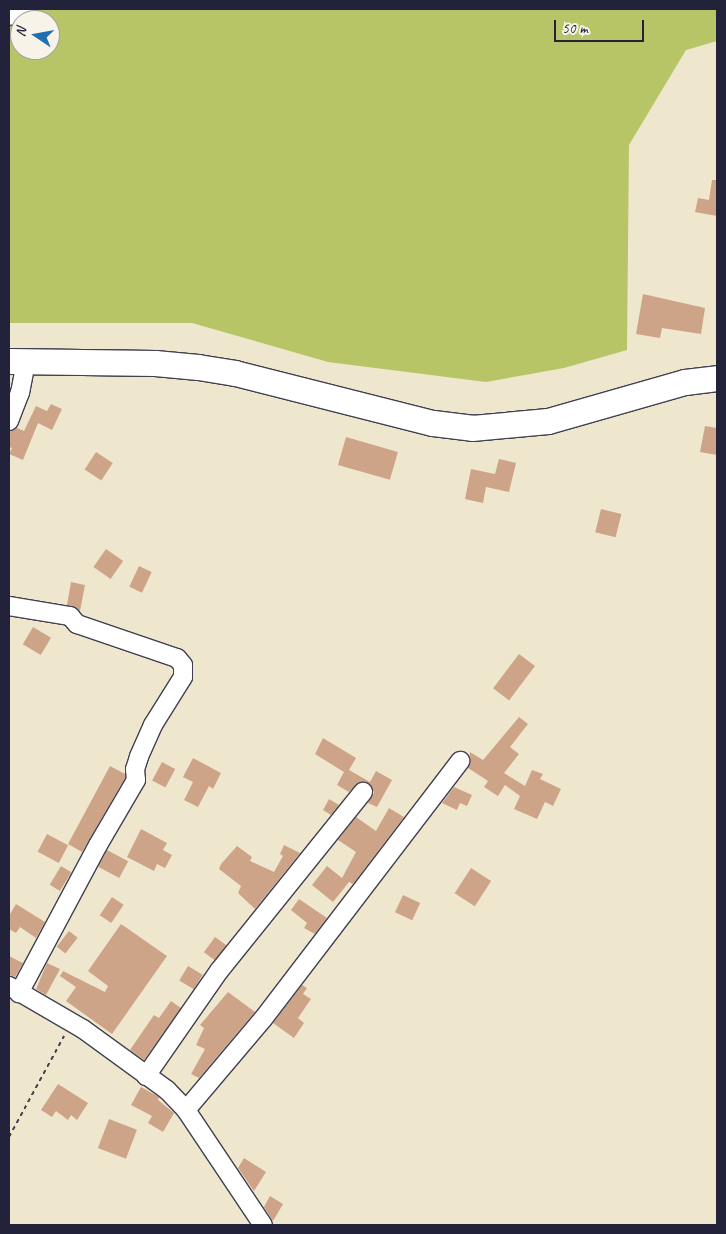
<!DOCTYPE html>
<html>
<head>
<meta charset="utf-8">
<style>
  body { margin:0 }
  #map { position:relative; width:726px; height:1234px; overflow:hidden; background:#efe7cd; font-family:Caveat,sans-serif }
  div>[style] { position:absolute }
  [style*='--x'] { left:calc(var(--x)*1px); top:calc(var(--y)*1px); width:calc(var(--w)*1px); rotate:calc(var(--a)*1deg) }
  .green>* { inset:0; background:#b8c567 }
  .building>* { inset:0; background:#cea488; transform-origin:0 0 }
  .path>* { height:2px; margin-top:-1px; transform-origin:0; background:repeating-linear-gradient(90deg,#414051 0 4px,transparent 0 8px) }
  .roads { filter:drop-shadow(1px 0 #414051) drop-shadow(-1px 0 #414051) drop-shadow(0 1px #414051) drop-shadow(0 -1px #414051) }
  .minor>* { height:18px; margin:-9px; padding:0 9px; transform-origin:9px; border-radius:9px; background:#fff }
  .highway>* { height:25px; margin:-12.5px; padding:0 12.5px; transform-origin:12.5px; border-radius:12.5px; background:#fff }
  span { translate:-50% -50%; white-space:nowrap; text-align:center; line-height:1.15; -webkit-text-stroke:4px #f7f3e8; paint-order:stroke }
  .frame { position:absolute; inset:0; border:10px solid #22223b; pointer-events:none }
  .north { position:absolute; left:10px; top:10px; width:50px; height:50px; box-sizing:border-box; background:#f7f3e8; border:1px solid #a29fa3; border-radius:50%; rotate:282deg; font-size:14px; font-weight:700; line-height:20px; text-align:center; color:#22223b }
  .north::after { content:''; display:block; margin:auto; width:18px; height:22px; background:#1f6fb2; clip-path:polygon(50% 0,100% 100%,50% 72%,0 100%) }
  .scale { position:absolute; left:554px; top:20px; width:90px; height:22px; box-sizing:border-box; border:2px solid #22223b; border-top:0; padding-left:6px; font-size:15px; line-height:18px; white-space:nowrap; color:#22223b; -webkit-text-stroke:4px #f7f3e8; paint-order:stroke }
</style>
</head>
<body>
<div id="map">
  <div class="green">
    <div style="clip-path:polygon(evenodd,9px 9px,717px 9px,717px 41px,686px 50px,629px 145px,627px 350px,564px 368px,486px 382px,328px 362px,192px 323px,9px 323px,9px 9px,20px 20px,50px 20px,50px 50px,20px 50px,20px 20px)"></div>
  </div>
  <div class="building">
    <div style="clip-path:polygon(712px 180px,717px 180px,717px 216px,695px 212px,698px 198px,709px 200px)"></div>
    <div style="clip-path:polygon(643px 294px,705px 308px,701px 334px,662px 328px,660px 338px,636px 334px)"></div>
    <div style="clip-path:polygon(51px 404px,62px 409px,52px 430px,38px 423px,23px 460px,9px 454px,12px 448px,9px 447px,9px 431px,17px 428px,24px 431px,36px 406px,47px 411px)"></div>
    <div style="clip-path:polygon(705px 426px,717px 428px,717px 455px,700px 452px)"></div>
    <div style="left:346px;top:437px;width:54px;height:29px;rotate:16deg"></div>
    <div style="left:96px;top:452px;width:20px;height:21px;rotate:33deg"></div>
    <div style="clip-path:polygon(499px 459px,516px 463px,509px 492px,486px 487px,483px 503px,465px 499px,471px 469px,495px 474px)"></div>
    <div style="left:601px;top:509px;width:21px;height:24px;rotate:14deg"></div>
    <div style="left:106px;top:549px;width:21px;height:22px;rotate:35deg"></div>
    <div style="left:139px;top:566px;width:14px;height:23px;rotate:25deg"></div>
    <div style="clip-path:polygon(71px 582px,85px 585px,80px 611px,67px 605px)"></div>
    <div style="left:33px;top:627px;width:21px;height:20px;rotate:31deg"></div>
    <div style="left:519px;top:654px;width:20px;height:43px;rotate:37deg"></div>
    <div style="clip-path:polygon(519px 717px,528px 724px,510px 747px,519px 754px,504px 773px,525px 786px,532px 770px,543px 774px,540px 779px,561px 789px,553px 806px,545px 802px,537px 819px,514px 809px,520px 796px,505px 785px,498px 796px,484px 787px,488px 781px,468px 768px,470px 752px,483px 760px)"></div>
    <div style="clip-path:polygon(323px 738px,356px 758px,349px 770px,370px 782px,376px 771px,392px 780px,377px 807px,368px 803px,374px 793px,369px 783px,359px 782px,349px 792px,337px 785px,344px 772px,315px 754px)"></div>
    <div style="clip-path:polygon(193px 758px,221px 773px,213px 789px,209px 786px,198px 807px,184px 800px,193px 782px,183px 777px)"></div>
    <div style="left:162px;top:762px;width:15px;height:21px;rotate:28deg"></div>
    <div style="clip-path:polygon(110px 766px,125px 774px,125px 778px,82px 852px,68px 844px)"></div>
    <div style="clip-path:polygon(454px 787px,472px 795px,467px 806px,460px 803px,457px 810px,442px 803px)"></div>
    <div style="clip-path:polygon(329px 799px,339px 805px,331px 815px,323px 810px)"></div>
    <div style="clip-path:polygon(389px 808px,404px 817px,353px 884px,349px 882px,333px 902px,312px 885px,327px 866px,342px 878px,356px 852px,338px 840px,356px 817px,376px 831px)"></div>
    <div style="clip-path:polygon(141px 829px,167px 843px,163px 850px,172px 855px,165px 868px,157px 864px,154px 871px,127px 857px)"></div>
    <div style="left:47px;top:834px;width:24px;height:20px;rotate:28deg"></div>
    <div style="clip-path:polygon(284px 845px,300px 853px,255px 909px,238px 893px,241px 886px,219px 869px,221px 864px,237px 846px,252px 857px,250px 861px,274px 872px,283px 856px,280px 854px)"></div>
    <div style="left:107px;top:850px;width:24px;height:19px;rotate:28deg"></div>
    <div style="left:61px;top:866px;width:12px;height:22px;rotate:31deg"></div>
    <div style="left:471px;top:868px;width:24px;height:30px;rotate:33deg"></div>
    <div style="left:403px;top:895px;width:19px;height:19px;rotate:25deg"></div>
    <div style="left:112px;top:897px;width:14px;height:22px;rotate:34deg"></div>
    <div style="clip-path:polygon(299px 899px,327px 918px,315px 934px,304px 928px,307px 923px,291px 910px)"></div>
    <div style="clip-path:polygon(16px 904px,45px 922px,36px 938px,20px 927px,16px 933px,9px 929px,9px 916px)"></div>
    <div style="clip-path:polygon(121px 924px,167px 956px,112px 1034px,66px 1001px,76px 987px,60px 976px,63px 971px,105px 992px,108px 986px,88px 971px)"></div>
    <div style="left:69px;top:931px;width:11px;height:20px;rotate:38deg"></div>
    <div style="left:215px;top:937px;width:14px;height:19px;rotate:36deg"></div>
    <div style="clip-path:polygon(9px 956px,23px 963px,15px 977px,9px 975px)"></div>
    <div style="clip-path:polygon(47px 963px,60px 969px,46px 995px,36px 989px)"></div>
    <div style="left:188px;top:966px;width:17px;height:17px;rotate:31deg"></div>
    <div style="clip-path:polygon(302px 985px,307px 988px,303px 994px,311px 999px,298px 1018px,304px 1023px,294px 1038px,273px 1023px)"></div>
    <div style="clip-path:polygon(228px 992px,255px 1012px,199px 1078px,191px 1074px,205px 1049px,196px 1045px,204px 1028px,200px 1025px)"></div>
    <div style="clip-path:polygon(171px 1001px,181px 1008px,144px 1060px,130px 1050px,154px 1015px,159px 1018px)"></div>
    <div style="clip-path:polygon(58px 1084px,88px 1103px,77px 1120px,71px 1115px,68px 1120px,56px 1111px,52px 1117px,41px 1110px)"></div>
    <div style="clip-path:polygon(141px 1087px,159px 1097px,158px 1100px,174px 1113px,163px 1132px,148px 1123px,152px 1116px,131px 1105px)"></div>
    <div style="left:109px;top:1119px;width:30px;height:31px;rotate:21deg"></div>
    <div style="clip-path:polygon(244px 1158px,266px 1172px,254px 1191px,238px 1168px)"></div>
    <div style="clip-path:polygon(270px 1196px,283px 1204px,273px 1221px,264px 1207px)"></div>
  </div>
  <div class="path">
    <div style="--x:9;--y:1137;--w:115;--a:-61.4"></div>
  </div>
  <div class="roads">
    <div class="minor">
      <div style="--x:9;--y:16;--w:20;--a:-20"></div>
      <div style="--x:9;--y:421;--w:30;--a:-69"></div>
      <div style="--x:20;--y:393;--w:32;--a:-79"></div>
      <div style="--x:9;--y:606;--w:62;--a:9.3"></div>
      <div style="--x:70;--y:616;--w:11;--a:49"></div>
      <div style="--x:77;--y:624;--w:106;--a:18.8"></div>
      <div style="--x:177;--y:658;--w:9;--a:49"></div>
      <div style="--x:183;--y:665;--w:12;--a:90"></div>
      <div style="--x:183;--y:677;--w:57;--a:122"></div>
      <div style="--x:153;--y:725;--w:35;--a:114"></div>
      <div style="--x:139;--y:757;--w:13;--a:108"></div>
      <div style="--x:135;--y:769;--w:11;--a:85"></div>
      <div style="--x:136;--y:780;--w:75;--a:120.3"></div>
      <div style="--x:98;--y:845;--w:168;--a:118.1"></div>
      <div style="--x:9;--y:986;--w:86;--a:30.2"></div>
      <div style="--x:83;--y:1029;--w:104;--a:36"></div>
      <div style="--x:167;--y:1090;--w:28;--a:46"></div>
      <div style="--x:186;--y:1110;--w:138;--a:56.2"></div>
      <div style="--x:146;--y:1076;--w:128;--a:-55.2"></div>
      <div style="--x:219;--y:971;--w:230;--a:-51.2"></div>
      <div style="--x:186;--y:1110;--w:119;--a:-49.8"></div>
      <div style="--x:263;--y:1019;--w:325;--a:-52.6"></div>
    </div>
    <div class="highway">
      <div style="--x:9;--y:361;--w:146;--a:0.8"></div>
      <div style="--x:155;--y:363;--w:43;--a:5.3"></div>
      <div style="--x:198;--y:367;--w:37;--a:9"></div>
      <div style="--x:235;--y:373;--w:204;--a:14.2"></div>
      <div style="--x:433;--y:423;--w:39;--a:7"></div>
      <div style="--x:472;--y:428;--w:76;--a:-5.3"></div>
      <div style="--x:548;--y:421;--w:142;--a:-15.9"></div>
      <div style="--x:685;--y:382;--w:32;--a:-7"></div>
    </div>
  </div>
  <div class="frame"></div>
  <div class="north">N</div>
  <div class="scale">50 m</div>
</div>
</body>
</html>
